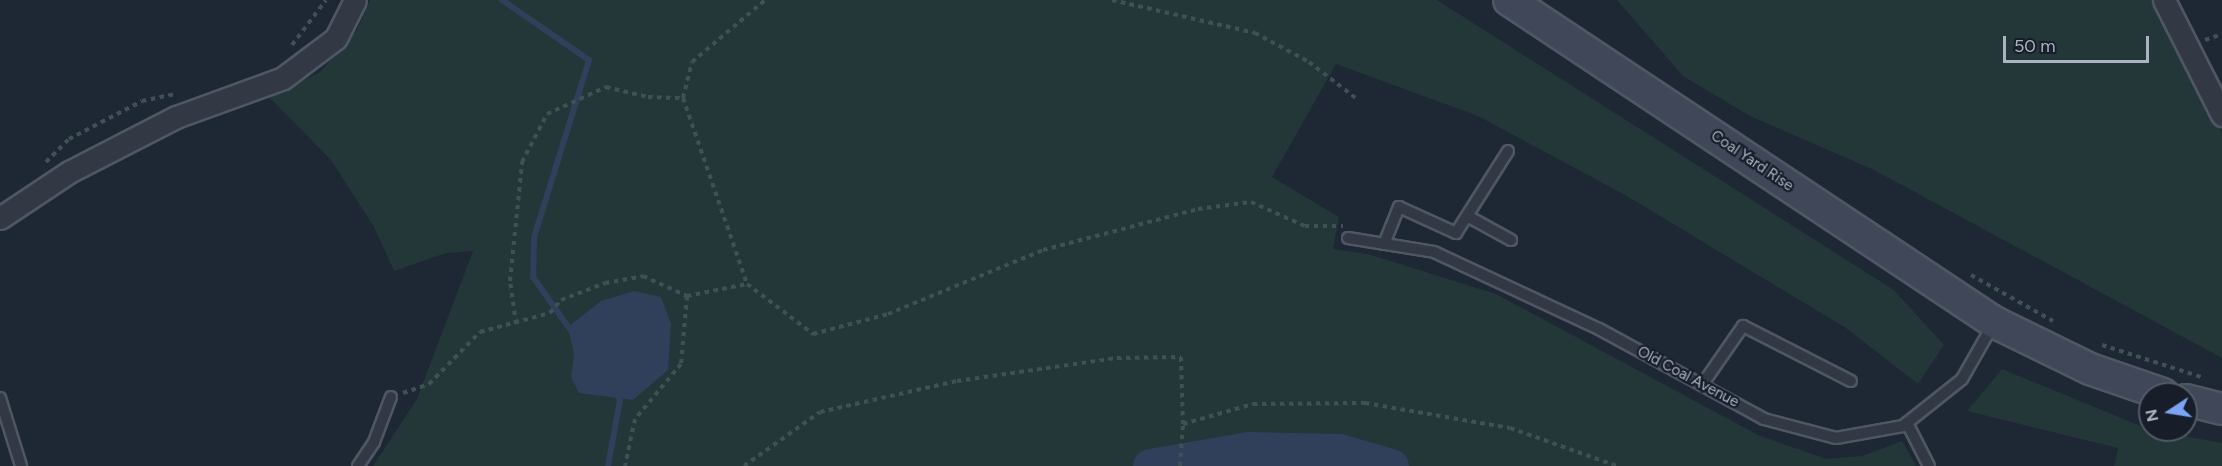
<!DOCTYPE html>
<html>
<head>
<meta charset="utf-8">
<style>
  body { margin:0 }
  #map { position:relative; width:2222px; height:466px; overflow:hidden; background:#1e2734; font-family:Figtree,sans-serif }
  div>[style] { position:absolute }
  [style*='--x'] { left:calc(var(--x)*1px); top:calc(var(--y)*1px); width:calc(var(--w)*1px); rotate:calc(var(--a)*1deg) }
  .green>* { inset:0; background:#233638 }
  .water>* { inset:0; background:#303f5a }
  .stream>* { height:6px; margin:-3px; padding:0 3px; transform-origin:3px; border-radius:3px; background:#303f5a }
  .river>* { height:34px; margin:-17px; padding:0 17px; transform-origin:17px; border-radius:17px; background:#303f5a }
  .path>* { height:4px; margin-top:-2px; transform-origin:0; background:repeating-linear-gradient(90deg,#405155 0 4.5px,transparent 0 9px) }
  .roads { filter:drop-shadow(2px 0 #4f5664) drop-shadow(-2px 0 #4f5664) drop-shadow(0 2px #4f5664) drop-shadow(0 -2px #4f5664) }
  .service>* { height:10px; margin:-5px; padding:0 5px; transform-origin:5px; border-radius:5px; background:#323945 }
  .minor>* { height:21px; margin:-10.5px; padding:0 10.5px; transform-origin:10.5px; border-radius:10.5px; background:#323945 }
  .secondary>* { height:30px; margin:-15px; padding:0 15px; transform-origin:15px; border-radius:15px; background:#404758 }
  span { translate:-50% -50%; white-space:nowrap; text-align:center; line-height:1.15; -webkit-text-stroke:4.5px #171e29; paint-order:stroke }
  .street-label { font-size:15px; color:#abb3c3 }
  .north { position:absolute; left:2138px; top:382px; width:60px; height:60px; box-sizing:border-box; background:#171e29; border:2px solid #525a67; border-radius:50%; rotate:258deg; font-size:16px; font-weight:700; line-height:24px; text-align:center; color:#abb3c3 }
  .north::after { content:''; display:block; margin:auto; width:21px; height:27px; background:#7ba4f7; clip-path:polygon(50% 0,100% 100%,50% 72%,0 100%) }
  .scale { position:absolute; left:2003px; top:36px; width:146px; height:27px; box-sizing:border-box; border:3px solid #abb3c3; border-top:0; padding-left:8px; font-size:18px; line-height:21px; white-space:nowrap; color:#abb3c3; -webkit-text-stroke:4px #171e29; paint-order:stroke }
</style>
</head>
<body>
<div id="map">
  <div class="green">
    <div style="clip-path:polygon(370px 0,1437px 0,1894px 290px,1944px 345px,1918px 384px,1846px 328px,1625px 195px,1478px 116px,1336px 64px,1272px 177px,1339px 217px,1333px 249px,1368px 254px,1496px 294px,1758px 435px,1826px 459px,1862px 456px,1902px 441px,1916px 466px,373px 466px,417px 399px,473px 251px,446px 253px,394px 271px,374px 227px,331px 160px,269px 97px,320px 72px,357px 30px)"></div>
    <div style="clip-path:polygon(1617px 0,2154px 0,2222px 133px,2222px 358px,1874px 170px,1750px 116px,1683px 76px)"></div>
    <div style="clip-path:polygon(2002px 369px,2150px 430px,2222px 443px,2222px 466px,2114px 466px,2118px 448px,1967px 411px)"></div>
  </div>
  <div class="water">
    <div style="clip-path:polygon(634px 291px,661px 297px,671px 324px,668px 370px,633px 400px,579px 393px,571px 377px,574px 355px,568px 327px,601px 301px)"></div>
  </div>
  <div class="stream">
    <div style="--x:502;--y:0;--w:106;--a:34.6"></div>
    <div style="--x:589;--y:60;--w:186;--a:107.2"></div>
    <div style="--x:534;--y:238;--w:39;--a:91"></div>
    <div style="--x:533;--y:277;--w:67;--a:54.7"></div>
    <div style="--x:608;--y:466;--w:67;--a:-79.7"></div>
    <div style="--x:620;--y:400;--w:7;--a:-124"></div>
  </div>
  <div class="river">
    <div style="--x:1150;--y:466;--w:99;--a:-9.8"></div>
    <div style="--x:1248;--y:449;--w:92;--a:1.2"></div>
    <div style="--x:1340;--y:451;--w:54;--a:16.1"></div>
  </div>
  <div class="path">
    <div style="--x:1112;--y:0;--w:147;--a:13"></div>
    <div style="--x:1255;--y:33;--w:61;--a:28.2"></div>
    <div style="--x:1309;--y:62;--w:61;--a:37.6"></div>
    <div style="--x:2205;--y:40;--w:18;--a:-19"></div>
    <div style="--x:292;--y:45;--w:56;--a:-52.9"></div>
    <div style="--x:683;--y:98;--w:37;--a:-76"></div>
    <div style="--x:692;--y:62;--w:96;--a:-40.3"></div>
    <div style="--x:46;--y:162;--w:33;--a:-45"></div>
    <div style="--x:69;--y:139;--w:82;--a:-27.5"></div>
    <div style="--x:142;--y:101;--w:34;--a:-12"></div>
    <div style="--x:1971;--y:275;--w:94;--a:29.3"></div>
    <div style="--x:687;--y:296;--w:61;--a:-11.3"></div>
    <div style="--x:747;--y:284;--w:83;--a:37.1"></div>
    <div style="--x:813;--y:334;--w:78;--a:-14.9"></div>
    <div style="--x:888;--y:314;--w:168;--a:-22.4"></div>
    <div style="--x:1043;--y:250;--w:160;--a:-14.8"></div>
    <div style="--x:1198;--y:209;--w:53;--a:-7.5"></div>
    <div style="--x:1251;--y:202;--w:59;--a:24"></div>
    <div style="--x:1305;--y:226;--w:38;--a:0"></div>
    <div style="--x:516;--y:324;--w:43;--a:-97.9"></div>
    <div style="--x:510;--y:281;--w:120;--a:-84.2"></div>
    <div style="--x:522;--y:162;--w:54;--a:-62.5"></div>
    <div style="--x:547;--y:114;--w:65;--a:-24.6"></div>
    <div style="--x:606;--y:87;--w:43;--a:13.4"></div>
    <div style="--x:648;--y:97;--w:35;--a:2"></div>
    <div style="--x:683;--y:98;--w:197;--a:71"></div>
    <div style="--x:2102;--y:345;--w:104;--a:17.9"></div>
    <div style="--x:403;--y:393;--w:28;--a:-19"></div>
    <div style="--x:429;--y:384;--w:73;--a:-45.6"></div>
    <div style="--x:480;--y:332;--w:73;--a:-15.2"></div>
    <div style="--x:550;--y:313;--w:17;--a:-50"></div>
    <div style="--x:561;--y:300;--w:47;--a:-21.1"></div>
    <div style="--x:605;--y:283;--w:39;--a:-10"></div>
    <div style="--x:643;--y:276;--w:48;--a:24.4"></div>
    <div style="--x:687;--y:296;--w:68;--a:95"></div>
    <div style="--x:681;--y:364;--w:72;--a:129.9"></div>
    <div style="--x:635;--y:419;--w:48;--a:102"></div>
    <div style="--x:744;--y:466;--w:93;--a:-35.4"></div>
    <div style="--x:820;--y:412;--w:140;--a:-12.8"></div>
    <div style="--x:957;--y:381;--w:162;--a:-8.2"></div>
    <div style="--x:1117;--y:358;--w:64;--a:-0.9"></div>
    <div style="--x:1181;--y:357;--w:67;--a:88.3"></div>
    <div style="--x:1180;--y:466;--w:42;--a:-85.9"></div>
    <div style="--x:1183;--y:424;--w:73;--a:-15.9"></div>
    <div style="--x:1253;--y:404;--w:112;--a:-0.5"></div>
    <div style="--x:1365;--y:403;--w:147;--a:9.8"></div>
    <div style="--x:1510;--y:428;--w:114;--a:19.6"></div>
  </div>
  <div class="roads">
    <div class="service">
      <div style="--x:1469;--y:217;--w:48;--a:28.7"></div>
      <div style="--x:1348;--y:238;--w:87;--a:9.2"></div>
      <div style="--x:1434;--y:252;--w:182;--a:25"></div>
      <div style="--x:1599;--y:329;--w:188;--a:28.6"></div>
      <div style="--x:1764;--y:419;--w:74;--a:14.8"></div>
      <div style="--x:1836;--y:438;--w:68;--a:-10.2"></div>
      <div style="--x:1903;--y:426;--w:75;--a:-38.5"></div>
      <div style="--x:1962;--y:379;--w:64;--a:-60.3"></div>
      <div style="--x:1384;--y:244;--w:40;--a:-68"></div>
      <div style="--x:1399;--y:207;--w:63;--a:24.5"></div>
      <div style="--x:1456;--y:233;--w:97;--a:-57.6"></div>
      <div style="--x:1702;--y:385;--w:72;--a:-55.2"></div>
      <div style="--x:1743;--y:326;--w:121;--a:27"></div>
      <div style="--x:0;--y:398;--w:71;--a:72.8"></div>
      <div style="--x:1907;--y:423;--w:48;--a:62.9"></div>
      <div style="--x:358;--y:466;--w:29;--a:-56"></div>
      <div style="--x:374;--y:442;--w:48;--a:-69.3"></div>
    </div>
    <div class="minor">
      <div style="--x:2164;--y:0;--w:129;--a:63.2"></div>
      <div style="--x:0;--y:218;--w:83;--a:-33.7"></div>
      <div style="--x:69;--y:172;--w:120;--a:-27.2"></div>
      <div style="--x:176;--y:117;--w:114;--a:-20"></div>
      <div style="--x:283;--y:78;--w:66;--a:-37"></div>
      <div style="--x:336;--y:38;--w:42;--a:-63.4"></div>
    </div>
    <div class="secondary">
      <div style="--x:1509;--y:0;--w:582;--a:33.58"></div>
      <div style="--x:1994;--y:322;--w:107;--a:26.1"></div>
      <div style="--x:2090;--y:369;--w:77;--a:18.9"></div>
      <div style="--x:2186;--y:400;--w:37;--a:14"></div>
    </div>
  </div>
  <div class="street-label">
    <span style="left:1752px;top:161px;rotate:34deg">Coal Yard Rise</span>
    <span style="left:1688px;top:377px;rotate:28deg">Old Coal Avenue</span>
  </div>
  <div class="north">N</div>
  <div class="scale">50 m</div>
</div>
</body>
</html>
